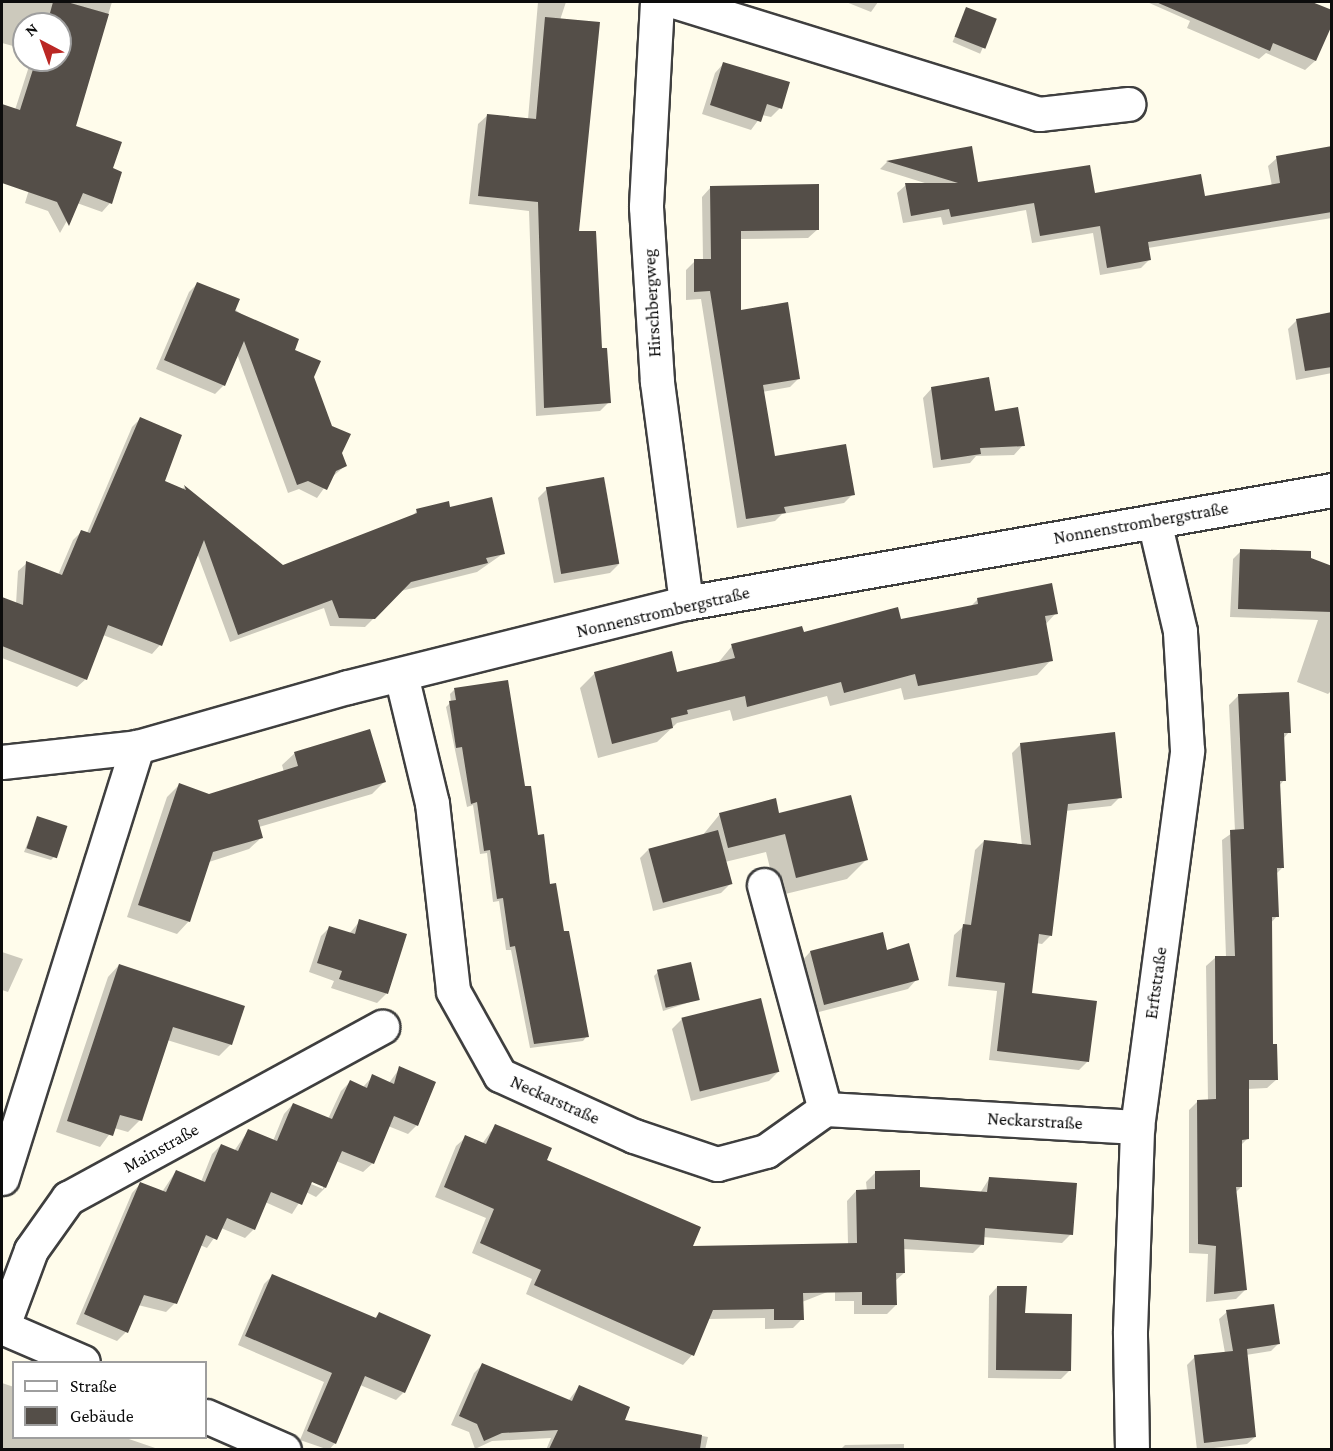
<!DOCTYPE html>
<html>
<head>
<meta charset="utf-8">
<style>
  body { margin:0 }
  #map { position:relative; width:1333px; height:1451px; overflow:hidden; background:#fffceb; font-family:"Crimson Pro",serif }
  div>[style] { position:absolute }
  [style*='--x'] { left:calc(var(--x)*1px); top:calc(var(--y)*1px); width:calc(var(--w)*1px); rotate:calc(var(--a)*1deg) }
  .shadow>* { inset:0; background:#0003; transform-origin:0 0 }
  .building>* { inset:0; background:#544e48; transform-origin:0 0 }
  .roads { filter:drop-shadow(2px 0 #3f3f3f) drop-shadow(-2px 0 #3f3f3f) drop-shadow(0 2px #3f3f3f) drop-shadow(0 -2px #3f3f3f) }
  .minor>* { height:33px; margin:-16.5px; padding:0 16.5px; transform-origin:16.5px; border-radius:16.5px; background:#fff }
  span { translate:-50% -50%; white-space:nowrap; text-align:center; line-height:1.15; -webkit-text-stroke:6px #fff; paint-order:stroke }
  .street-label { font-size:18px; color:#0c0c0c }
  .frame { position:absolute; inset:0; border:3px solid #0c0c0c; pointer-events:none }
  .legend { position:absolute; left:12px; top:1361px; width:195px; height:78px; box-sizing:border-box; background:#fff; border:2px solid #9e9e9e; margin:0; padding:8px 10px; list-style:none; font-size:18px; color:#0c0c0c }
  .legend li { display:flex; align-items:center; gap:12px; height:30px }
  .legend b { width:30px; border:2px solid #9e9e9e }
  .north { position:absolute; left:12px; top:12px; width:60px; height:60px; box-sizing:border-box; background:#fff; border:2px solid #9e9e9e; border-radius:50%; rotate:319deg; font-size:16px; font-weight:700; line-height:24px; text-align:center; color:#0c0c0c }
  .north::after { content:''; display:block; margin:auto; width:21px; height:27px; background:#bb2724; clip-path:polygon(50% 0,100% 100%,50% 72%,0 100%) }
</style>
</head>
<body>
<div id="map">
  <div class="shadow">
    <div style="clip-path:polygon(2px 2px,112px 2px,74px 127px,111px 169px,110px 203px,102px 212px,77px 203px,60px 233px,48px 211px,25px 203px,31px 183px,2px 173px,2px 106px,15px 110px,31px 60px,60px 60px,60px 24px,24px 24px,24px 49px,2px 43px)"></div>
    <div style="clip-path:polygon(538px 2px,566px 2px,560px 20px,577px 233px,609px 402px,600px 411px,536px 416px,529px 211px,469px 204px,478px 124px,488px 115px,528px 119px)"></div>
    <div style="clip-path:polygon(846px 2px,878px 2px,871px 12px)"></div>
    <div style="clip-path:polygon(1147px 2px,1308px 2px,1332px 11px,1332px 21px,1315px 61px,1305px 70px,1266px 53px,1259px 59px,1187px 28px,1190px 21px)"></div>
    <div style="left:967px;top:8px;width:30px;height:37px;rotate:23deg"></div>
    <div style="clip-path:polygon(724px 63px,780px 108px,771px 117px,762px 115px,751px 130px,702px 114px,715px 73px)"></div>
    <div style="clip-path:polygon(971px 148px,977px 184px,1094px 194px,1204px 198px,1272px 186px,1268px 166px,1277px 158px,1332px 148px,1332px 218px,1148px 248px,1149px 260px,1141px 268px,1100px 275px,1093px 233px,1032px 243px,1026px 210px,943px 225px,941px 217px,903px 223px,897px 193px,906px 185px,928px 184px,880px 169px,887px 162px)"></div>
    <div style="clip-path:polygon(711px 187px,818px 229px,808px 238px,740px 239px,740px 311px,799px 378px,790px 387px,762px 392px,774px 458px,853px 494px,844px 503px,782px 514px,775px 521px,737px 528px,701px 299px,686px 300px,686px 270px,695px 261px,703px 261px,702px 197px)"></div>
    <div style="clip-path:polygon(198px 283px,293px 351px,345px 466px,332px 477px,317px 498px,299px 489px,288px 493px,237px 354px,224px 385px,215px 394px,156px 369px,189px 292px)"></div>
    <div style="clip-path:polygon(1332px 314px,1332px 373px,1296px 380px,1288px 329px,1297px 320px)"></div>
    <div style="clip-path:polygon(932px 388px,994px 413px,1023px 445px,1014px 455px,976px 456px,970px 463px,933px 468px,923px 398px)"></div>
    <div style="clip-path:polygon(140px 419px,163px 482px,182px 490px,184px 487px,283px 567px,410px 518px,417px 511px,449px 508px,504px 553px,477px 572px,401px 591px,365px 627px,330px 626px,324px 608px,230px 642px,197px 553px,160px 645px,152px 654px,103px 635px,86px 679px,77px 687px,2px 658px,2px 598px,16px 604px,18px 571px,27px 563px,58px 575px,73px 540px,82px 531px,87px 533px,132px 427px)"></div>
    <div style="clip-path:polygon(547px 489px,619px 564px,610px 573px,554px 583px,538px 498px)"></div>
    <div style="clip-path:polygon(1241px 551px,1309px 559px,1332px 567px,1332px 690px,1328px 694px,1297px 682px,1318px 620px,1230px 617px,1233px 559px)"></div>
    <div style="clip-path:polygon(978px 599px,1056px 613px,1045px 625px,1051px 660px,1037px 675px,904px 700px,901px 688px,830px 706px,827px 696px,733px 721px,730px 710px,677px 723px,657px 742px,598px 758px,580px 688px,595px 673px,676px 674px,718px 663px,732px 646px,900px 621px,969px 608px)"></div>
    <div style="clip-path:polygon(454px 690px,524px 788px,587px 1036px,583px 1041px,530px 1048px,511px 950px,506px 950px,499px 901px,493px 902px,487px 853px,480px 854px,473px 805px,467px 807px,446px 707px,451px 702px,450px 694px)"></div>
    <div style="clip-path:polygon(1238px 696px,1289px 732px,1283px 739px,1284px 780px,1279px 786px,1282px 868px,1275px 875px,1277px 916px,1271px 923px,1272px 1046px,1276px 1080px,1267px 1088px,1247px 1089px,1247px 1139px,1240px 1146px,1241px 1187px,1235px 1193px,1245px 1290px,1236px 1299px,1206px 1302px,1208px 1254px,1189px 1253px,1189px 1110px,1198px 1101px,1208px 1101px,1206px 966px,1215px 958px,1226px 957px,1222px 840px,1235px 831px,1229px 705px)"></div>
    <div style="clip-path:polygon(1021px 744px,1120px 797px,1111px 806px,1065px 811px,1051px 935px,1042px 944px,1036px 943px,1030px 995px,1088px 1061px,1079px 1070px,989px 1060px,997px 991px,948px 986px,954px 935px,964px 926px,975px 850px,984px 841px,1022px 846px,1012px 753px)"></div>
    <div style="clip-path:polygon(295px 753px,384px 782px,372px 794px,259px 827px,262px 837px,249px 849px,209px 862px,189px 921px,177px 934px,127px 917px,167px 797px,179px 785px,209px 795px,284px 772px,282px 765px)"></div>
    <div style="clip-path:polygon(720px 814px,778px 815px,866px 860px,847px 879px,777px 896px,766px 852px,725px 862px,730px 884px,721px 893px,653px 911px,640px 858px,649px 849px,702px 836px)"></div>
    <div style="clip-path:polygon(38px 817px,55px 856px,51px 860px,24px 852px)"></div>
    <div style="clip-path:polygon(360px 921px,405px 935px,386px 994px,377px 1003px,331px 988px,334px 981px,309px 972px,321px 936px,330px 927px,349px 934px)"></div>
    <div style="clip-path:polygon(2px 952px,23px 959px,8px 992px,2px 990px)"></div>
    <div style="clip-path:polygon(810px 952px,886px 952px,917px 979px,908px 989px,815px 1013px,801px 962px)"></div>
    <div style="clip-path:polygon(119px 965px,231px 1044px,219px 1056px,167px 1040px,140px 1120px,128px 1132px,114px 1128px,100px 1147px,56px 1132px,108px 977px)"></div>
    <div style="clip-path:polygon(658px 972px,699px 999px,663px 1011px,654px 976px)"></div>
    <div style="clip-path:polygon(682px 1019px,778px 1072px,769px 1081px,691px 1101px,672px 1029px)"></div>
    <div style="clip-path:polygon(evenodd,400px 1068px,417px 1125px,408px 1134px,388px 1126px,373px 1163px,363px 1172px,336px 1161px,325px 1188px,316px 1197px,306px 1192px,292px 1214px,265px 1202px,254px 1229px,245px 1238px,221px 1228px,207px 1248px,200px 1245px,175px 1303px,166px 1312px,138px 1305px,126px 1332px,117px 1341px,76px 1324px,132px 1193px,141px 1183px,162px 1192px,176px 1171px,201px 1182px,212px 1154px,221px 1145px,234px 1151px,248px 1131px,273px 1141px,284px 1114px,293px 1104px,328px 1119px,341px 1091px,350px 1082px,363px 1087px,373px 1076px,389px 1083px,400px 1068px,305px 1178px,323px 1185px,323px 1189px,304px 1181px,305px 1178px)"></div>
    <div style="clip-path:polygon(495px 1126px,545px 1161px,691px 1248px,848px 1244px,847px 1201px,856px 1191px,867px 1191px,866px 1182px,876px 1172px,919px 1188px,980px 1193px,989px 1179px,1071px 1234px,1062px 1243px,983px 1237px,982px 1244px,973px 1253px,903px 1249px,904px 1273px,895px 1281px,896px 1305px,887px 1314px,854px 1314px,854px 1301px,835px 1301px,835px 1289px,802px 1302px,802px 1319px,793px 1328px,765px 1329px,765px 1318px,708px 1319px,692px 1355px,683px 1365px,526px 1294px,532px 1279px,472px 1253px,486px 1218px,435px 1197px,456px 1146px,466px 1137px,482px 1144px)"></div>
    <div style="clip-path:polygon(272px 1276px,374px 1319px,379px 1314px,404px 1392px,396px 1400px,360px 1385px,335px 1443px,329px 1450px,300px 1440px,324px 1382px,238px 1345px,264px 1284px)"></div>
    <div style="clip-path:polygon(997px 1287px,1069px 1371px,1061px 1379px,988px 1378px,989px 1296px)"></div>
    <div style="clip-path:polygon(1227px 1312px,1278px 1344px,1271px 1351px,1246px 1355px,1255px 1437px,1247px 1444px,1197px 1450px,1187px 1365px,1195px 1357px,1225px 1353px,1219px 1319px)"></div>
    <div style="clip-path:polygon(483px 1364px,568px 1401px,579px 1387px,622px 1421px,708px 1437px,705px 1450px,546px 1450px,551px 1438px,492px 1441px,475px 1449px,469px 1432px,451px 1425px,474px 1373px)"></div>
    <div style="clip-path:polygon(2px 1383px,14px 1387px,14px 1438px,126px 1438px,161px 1450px,2px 1450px)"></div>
    <div style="clip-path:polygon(904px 1444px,904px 1450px,840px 1450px,845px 1445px)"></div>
  </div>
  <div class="building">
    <div style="clip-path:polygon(53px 2px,67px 2px,109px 14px,76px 126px,122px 142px,113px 168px,122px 172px,112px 204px,83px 193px,69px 226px,57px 202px,2px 183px,2px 104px,20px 110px,36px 60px,60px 60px,60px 24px,47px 24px)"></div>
    <div style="clip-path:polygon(1156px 2px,1312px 2px,1332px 10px,1332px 25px,1316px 61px,1273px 43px,1270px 51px)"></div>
    <div style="left:966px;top:7px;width:33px;height:32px;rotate:21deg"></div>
    <div style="clip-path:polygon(545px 17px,600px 22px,579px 231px,596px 231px,602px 348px,607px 348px,611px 403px,544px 408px,538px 202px,478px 196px,487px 114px,536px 119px)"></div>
    <div style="clip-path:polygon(723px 62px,790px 82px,782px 109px,767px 104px,761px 122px,710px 105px)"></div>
    <div style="clip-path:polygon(972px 146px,978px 182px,1090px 165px,1095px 193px,1201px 174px,1205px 196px,1280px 183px,1276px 156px,1332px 146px,1332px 212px,1148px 242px,1151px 260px,1107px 268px,1100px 226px,1040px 236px,1034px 203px,951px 217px,949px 209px,911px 216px,905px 183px,958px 183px,886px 161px)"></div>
    <div style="clip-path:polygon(819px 184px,819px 230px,741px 231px,741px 310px,788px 302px,800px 379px,763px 385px,775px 456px,846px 444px,855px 495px,784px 507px,786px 513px,746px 519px,710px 291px,694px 292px,694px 259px,711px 259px,710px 186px)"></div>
    <div style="clip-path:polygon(197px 282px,240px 299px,235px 311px,299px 339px,295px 350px,321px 361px,314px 377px,332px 426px,351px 434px,342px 453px,347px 466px,336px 471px,327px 490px,308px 481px,297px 485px,244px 341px,225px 386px,164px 360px)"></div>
    <div style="clip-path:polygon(1332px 312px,1332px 367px,1305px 371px,1296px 319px)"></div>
    <div style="clip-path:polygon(989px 377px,995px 411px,1018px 407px,1025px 446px,980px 448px,981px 454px,941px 460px,931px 387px)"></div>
    <div style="clip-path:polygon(140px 417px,182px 435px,165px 481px,186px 490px,184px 485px,283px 565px,417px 513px,416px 509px,449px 501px,450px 507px,492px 497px,505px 554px,486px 558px,488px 563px,411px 582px,375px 619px,339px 618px,332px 600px,238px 635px,204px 540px,162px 646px,108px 625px,87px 680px,2px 646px,2px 597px,23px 605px,26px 561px,62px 575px,81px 530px,90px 533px)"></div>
    <div style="left:604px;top:477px;width:88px;height:59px;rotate:80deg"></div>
    <div style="clip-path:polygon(1240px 549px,1311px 551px,1311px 558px,1332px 566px,1332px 612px,1238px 609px)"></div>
    <div style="clip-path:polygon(1052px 583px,1058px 614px,1045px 616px,1053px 661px,918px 686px,915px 674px,844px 693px,841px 682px,747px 707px,745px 696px,687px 710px,688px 714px,671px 718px,673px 728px,612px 744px,594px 672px,672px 651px,677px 672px,735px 658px,731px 644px,802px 626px,804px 632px,898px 607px,901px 619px,978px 604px,977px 598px)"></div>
    <div style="clip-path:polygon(508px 680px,525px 786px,531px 786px,538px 835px,544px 834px,550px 884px,556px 883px,564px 931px,569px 931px,589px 1037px,534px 1044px,515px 946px,510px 947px,503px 898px,497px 899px,490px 850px,484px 851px,477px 802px,471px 804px,462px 747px,456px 748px,449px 701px,456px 700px,454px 688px)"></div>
    <div style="clip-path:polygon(1289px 692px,1291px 733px,1284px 733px,1286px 781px,1280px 781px,1284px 868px,1277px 868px,1279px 917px,1272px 917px,1273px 1044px,1277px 1044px,1278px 1080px,1249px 1080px,1249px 1139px,1242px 1140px,1242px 1187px,1236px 1187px,1247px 1290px,1214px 1294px,1216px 1246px,1198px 1244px,1197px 1100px,1216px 1099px,1215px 956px,1235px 956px,1230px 830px,1244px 829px,1238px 694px)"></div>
    <div style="clip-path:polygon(370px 729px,386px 782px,258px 820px,263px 838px,213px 852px,190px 922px,138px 905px,179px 783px,209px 794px,298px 766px,294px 752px)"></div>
    <div style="clip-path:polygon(1115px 732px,1122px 798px,1068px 804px,1052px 936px,1039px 934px,1032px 993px,1097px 1001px,1089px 1062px,997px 1051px,1005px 983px,956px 977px,963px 924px,971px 925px,984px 840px,1031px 845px,1020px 743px)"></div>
    <div style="clip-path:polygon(851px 795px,868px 860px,796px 878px,785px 834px,728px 848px,719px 813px,776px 798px,779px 813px)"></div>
    <div style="left:37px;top:816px;width:32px;height:34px;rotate:18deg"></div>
    <div style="left:718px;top:830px;width:56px;height:72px;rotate:75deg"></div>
    <div style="clip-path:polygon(359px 919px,407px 934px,388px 994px,339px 979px,342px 971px,317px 963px,329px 926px,355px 934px)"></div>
    <div style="clip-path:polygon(883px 932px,887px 950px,909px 943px,919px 980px,824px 1005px,810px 951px)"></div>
    <div style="left:691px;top:962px;width:39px;height:35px;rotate:77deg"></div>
    <div style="clip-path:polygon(119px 964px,245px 1006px,232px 1045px,173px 1027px,142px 1121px,120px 1115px,113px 1136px,67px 1121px)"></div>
    <div style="left:761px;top:998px;width:76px;height:82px;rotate:76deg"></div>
    <div style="clip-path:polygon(399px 1066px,436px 1082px,418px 1126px,394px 1116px,374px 1164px,342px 1151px,326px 1188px,312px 1182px,302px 1205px,271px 1192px,255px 1230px,227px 1218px,217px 1240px,206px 1235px,177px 1304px,144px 1295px,128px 1333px,84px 1314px,140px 1182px,166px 1192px,176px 1170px,205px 1182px,221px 1144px,238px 1151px,248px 1129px,277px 1141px,293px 1103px,332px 1119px,350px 1080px,367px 1088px,372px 1074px,394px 1084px)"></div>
    <div style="clip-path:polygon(495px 1124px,552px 1148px,547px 1160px,701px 1227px,693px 1246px,857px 1243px,856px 1190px,875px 1189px,875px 1171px,920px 1170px,920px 1187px,987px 1192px,989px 1177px,1077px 1183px,1073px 1235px,985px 1228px,984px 1245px,904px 1239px,905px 1273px,896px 1273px,897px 1305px,862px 1305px,862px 1292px,803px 1293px,804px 1320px,774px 1320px,774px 1309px,713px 1310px,694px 1356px,534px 1285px,541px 1270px,480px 1243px,494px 1209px,444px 1187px,465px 1135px,486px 1144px)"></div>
    <div style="clip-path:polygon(272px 1274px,376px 1318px,379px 1312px,431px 1335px,405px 1393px,365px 1376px,336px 1444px,307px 1431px,332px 1373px,245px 1336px)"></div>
    <div style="clip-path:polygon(997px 1286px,1027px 1286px,1025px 1313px,1072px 1314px,1071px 1371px,996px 1370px)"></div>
    <div style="clip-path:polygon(1274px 1304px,1280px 1344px,1247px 1349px,1256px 1437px,1204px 1443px,1194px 1355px,1233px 1351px,1226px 1310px)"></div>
    <div style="clip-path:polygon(482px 1363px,572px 1401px,579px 1385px,630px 1407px,625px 1420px,702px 1435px,700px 1449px,549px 1449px,558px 1430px,502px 1433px,484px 1441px,477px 1424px,459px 1416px)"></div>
  </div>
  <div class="roads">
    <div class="minor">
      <div style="--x:657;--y:2;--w:205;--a:93.1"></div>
      <div style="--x:646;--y:207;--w:175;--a:86.4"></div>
      <div style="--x:657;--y:382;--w:223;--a:82.5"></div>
      <div style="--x:677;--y:2;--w:379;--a:17.2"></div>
      <div style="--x:1039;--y:114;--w:90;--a:-6.4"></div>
      <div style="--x:401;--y:675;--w:132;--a:76.4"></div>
      <div style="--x:432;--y:803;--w:189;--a:83.6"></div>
      <div style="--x:453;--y:991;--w:96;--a:60.8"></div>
      <div style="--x:500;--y:1075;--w:147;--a:24.5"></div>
      <div style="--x:634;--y:1136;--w:88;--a:18.6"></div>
      <div style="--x:717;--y:1164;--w:51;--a:-14.9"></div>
      <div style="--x:766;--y:1151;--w:72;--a:-35.4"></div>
      <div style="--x:825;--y:1109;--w:313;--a:3.3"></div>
      <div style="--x:2;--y:762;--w:136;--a:-6.3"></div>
      <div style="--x:137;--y:747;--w:219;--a:-15.9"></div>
      <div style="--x:348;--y:687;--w:348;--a:-14"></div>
      <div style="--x:686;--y:603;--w:656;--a:-9.92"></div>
      <div style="--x:764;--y:885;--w:232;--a:74.8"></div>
      <div style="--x:2;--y:1178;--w:452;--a:-72.6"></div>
      <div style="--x:2;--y:1327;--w:88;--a:23.4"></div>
      <div style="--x:2;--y:1328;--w:83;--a:-69.6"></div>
      <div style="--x:31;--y:1250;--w:64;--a:-54.6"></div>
      <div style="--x:68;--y:1198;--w:358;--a:-28.6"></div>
      <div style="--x:206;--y:1416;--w:85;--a:23.6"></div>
      <div style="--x:1132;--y:1450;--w:119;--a:-91"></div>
      <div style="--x:1130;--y:1331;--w:204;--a:-88"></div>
      <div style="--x:1137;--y:1127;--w:380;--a:-82.4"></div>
      <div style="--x:1187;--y:750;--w:119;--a:-93.4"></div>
      <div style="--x:1180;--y:631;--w:113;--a:-103.3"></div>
    </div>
  </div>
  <div class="street-label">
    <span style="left:652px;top:303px;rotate:-93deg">Hirschbergweg</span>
    <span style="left:1141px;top:523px;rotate:-10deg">Nonnenstrombergstraße</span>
    <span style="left:663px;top:612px;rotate:-13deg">Nonnenstrombergstraße</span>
    <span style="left:1156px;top:983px;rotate:-82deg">Erftstraße</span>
    <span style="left:555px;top:1100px;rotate:24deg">Neckarstraße</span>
    <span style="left:1035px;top:1121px;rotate:3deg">Neckarstraße</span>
    <span style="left:161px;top:1148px;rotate:-29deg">Mainstraße</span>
  </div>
  <div class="frame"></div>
  <ul class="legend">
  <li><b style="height:8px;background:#fff"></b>Straße</li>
  <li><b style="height:16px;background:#544e48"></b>Gebäude</li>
  </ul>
  <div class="north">N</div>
</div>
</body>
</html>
